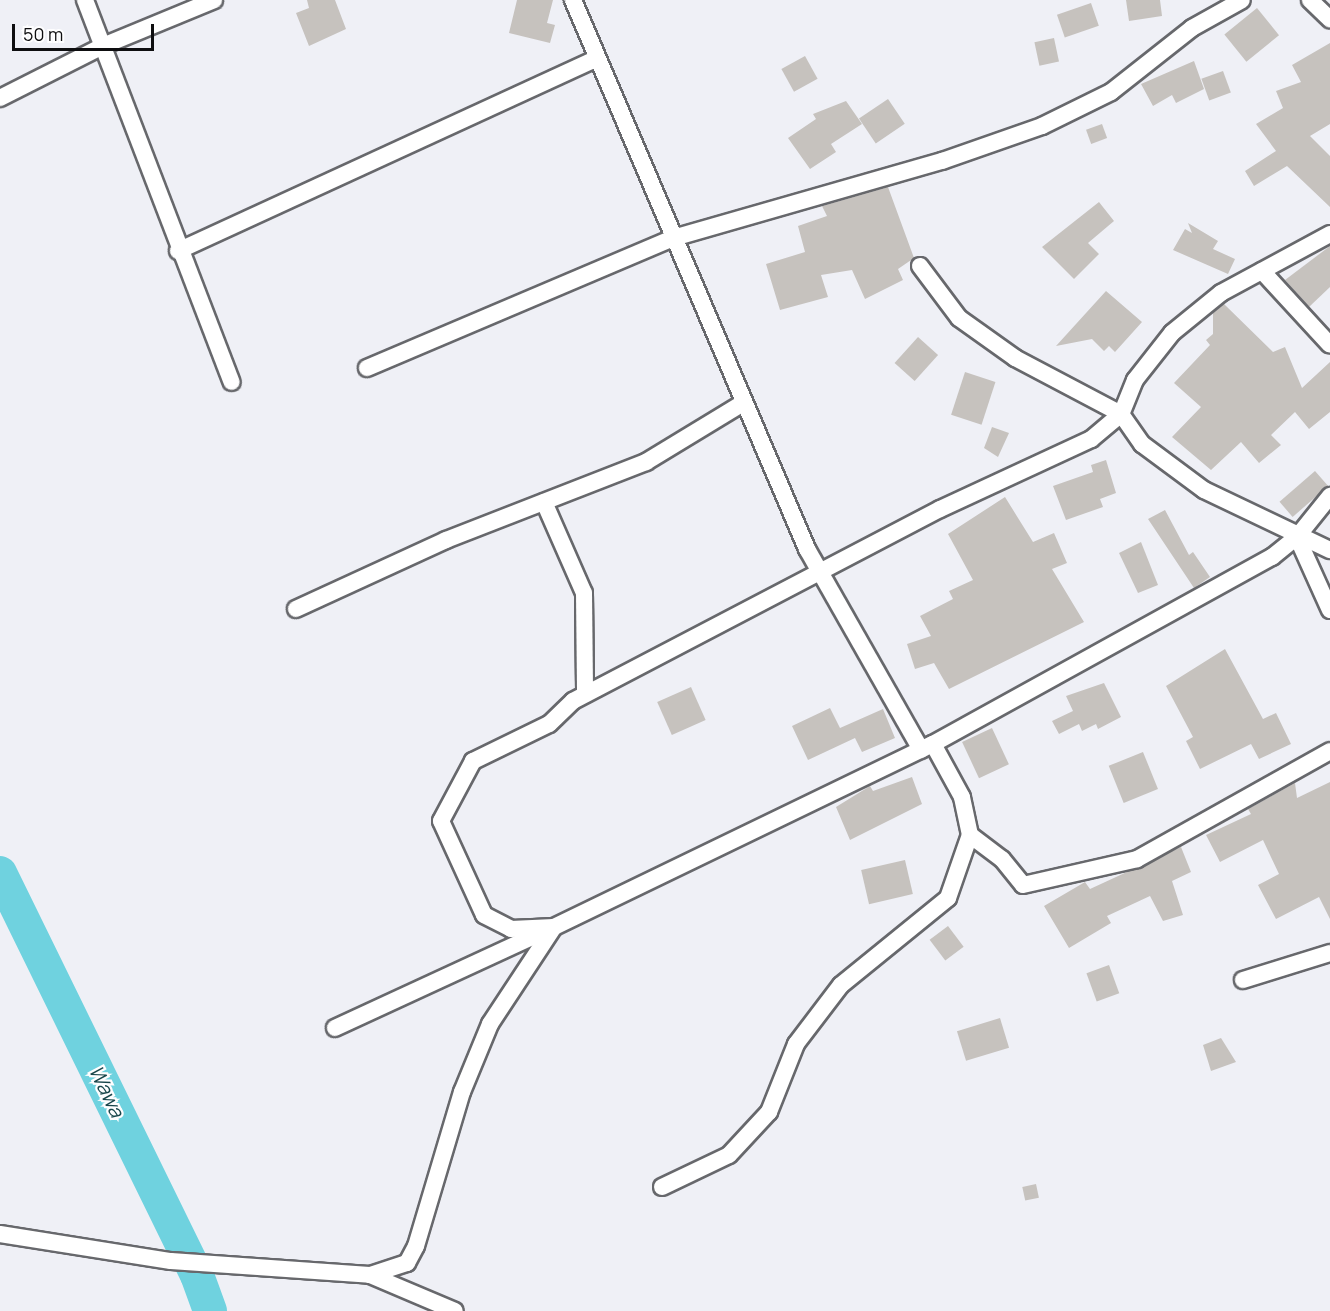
<!DOCTYPE html>
<html>
<head>
<meta charset="utf-8">
<style>
  body { margin:0 }
  #map { position:relative; width:1330px; height:1311px; overflow:hidden; background:#eff0f6; font-family:Manrope,sans-serif }
  div>[style] { position:absolute }
  [style*='--x'] { left:calc(var(--x)*1px); top:calc(var(--y)*1px); width:calc(var(--w)*1px); rotate:calc(var(--a)*1deg) }
  .river>* { height:34px; margin:-17px; padding:0 17px; transform-origin:17px; border-radius:17px; background:#6fd2df }
  .building>* { inset:0; background:#c6c2be; transform-origin:0 0 }
  .roads { filter:drop-shadow(2px 0 #67686c) drop-shadow(-2px 0 #67686c) drop-shadow(0 2px #67686c) drop-shadow(0 -2px #67686c) }
  .minor>* { height:16px; margin:-8px; padding:0 8px; transform-origin:8px; border-radius:8px; background:#fff }
  span { translate:-50% -50%; white-space:nowrap; text-align:center; line-height:1.15; -webkit-text-stroke:4.5px #fefeff; paint-order:stroke }
  .water-label { font-size:20px; color:#18464b; font-style:italic }
  .scale { position:absolute; left:12px; top:24px; width:142px; height:27px; box-sizing:border-box; border:3px solid #0e0e10; border-top:0; padding-left:8px; font-size:18px; line-height:21px; white-space:nowrap; color:#0e0e10; -webkit-text-stroke:4px #fefeff; paint-order:stroke }
</style>
</head>
<body>
<div id="map">
  <div class="river">
    <div style="--x:0;--y:873;--w:448;--a:63.9"></div>
    <div style="--x:197;--y:1275;--w:38;--a:70"></div>
  </div>
  <div class="building">
    <div style="clip-path:polygon(307px 0,335px 0,346px 29px,309px 46px,296px 13px,309px 8px)"></div>
    <div style="clip-path:polygon(517px 0,553px 0,547px 23px,555px 25px,550px 43px,509px 33px)"></div>
    <div style="clip-path:polygon(1126px 0,1160px 0,1162px 16px,1129px 21px)"></div>
    <div style="left:1091px;top:3px;width:24px;height:36px;rotate:71deg"></div>
    <div style="left:1257px;top:8px;width:35px;height:42px;rotate:51deg"></div>
    <div style="left:1054px;top:38px;width:24px;height:20px;rotate:78deg"></div>
    <div style="clip-path:polygon(1330px 43px,1330px 124px,1310px 136px,1330px 156px,1330px 207px,1287px 166px,1254px 186px,1245px 171px,1276px 151px,1256px 124px,1283px 108px,1276px 91px,1301px 82px,1292px 65px)"></div>
    <div style="left:805px;top:56px;width:26px;height:27px;rotate:61deg"></div>
    <div style="clip-path:polygon(1194px 61px,1204px 89px,1176px 103px,1172px 95px,1153px 106px,1141px 84px)"></div>
    <div style="left:1223px;top:71px;width:23px;height:23px;rotate:70deg"></div>
    <div style="left:888px;top:99px;width:30px;height:35px;rotate:56deg"></div>
    <div style="clip-path:polygon(846px 101px,862px 124px,831px 144px,836px 152px,810px 169px,788px 138px,816px 119px,813px 114px)"></div>
    <div style="left:1102px;top:124px;width:15px;height:17px;rotate:70deg"></div>
    <div style="clip-path:polygon(888px 187px,914px 258px,898px 269px,903px 280px,865px 299px,852px 270px,821px 275px,828px 297px,780px 310px,766px 264px,805px 252px,798px 226px,827px 216px,822px 206px)"></div>
    <div style="clip-path:polygon(1099px 202px,1114px 221px,1088px 243px,1099px 254px,1074px 279px,1042px 247px)"></div>
    <div style="clip-path:polygon(1188px 223px,1218px 241px,1213px 249px,1235px 259px,1228px 274px,1173px 250px,1185px 229px,1192px 233px)"></div>
    <div style="clip-path:polygon(1330px 246px,1330px 287px,1309px 307px,1285px 280px)"></div>
    <div style="clip-path:polygon(1106px 291px,1142px 322px,1115px 352px,1109px 346px,1104px 351px,1092px 339px,1056px 346px)"></div>
    <div style="clip-path:polygon(1224px 304px,1273px 352px,1285px 347px,1302px 388px,1330px 362px,1330px 412px,1309px 429px,1295px 412px,1271px 435px,1281px 445px,1259px 463px,1241px 442px,1211px 470px,1172px 437px,1201px 407px,1174px 383px,1210px 345px,1206px 340px,1213px 334px,1213px 313px)"></div>
    <div style="left:918px;top:337px;width:27px;height:35px;rotate:42deg"></div>
    <div style="left:965px;top:372px;width:32px;height:45px;rotate:18deg"></div>
    <div style="clip-path:polygon(992px 427px,1009px 433px,998px 457px,984px 448px)"></div>
    <div style="clip-path:polygon(1106px 460px,1116px 493px,1100px 499px,1103px 507px,1066px 520px,1053px 486px,1093px 472px,1091px 465px)"></div>
    <div style="left:1315px;top:471px;width:20px;height:47px;rotate:49deg"></div>
    <div style="clip-path:polygon(1005px 497px,1033px 542px,1054px 533px,1067px 563px,1052px 569px,1084px 622px,949px 689px,934px 663px,915px 669px,907px 644px,931px 636px,920px 616px,953px 599px,949px 591px,973px 580px,948px 534px)"></div>
    <div style="clip-path:polygon(1165px 510px,1189px 555px,1193px 552px,1210px 577px,1194px 588px,1148px 519px)"></div>
    <div style="clip-path:polygon(1141px 542px,1158px 585px,1138px 593px,1119px 553px)"></div>
    <div style="clip-path:polygon(1225px 649px,1263px 719px,1276px 713px,1291px 744px,1259px 759px,1251px 744px,1200px 769px,1186px 741px,1193px 737px,1166px 686px)"></div>
    <div style="clip-path:polygon(1104px 683px,1121px 717px,1098px 729px,1096px 724px,1082px 731px,1079px 724px,1059px 734px,1052px 721px,1073px 711px,1066px 696px)"></div>
    <div style="left:691px;top:687px;width:36px;height:37px;rotate:66deg"></div>
    <div style="clip-path:polygon(830px 708px,840px 728px,883px 709px,895px 738px,862px 752px,855px 738px,808px 760px,792px 726px)"></div>
    <div style="left:992px;top:728px;width:40px;height:33px;rotate:65deg"></div>
    <div style="left:1143px;top:752px;width:40px;height:37px;rotate:68deg"></div>
    <div style="clip-path:polygon(912px 777px,922px 804px,850px 840px,836px 807px,870px 786px,873px 791px)"></div>
    <div style="clip-path:polygon(1330px 782px,1330px 919px,1319px 897px,1276px 919px,1258px 885px,1279px 874px,1263px 840px,1220px 862px,1206px 835px,1251px 814px,1248px 809px,1295px 783px,1297px 798px)"></div>
    <div style="clip-path:polygon(1181px 847px,1191px 872px,1172px 881px,1183px 915px,1163px 921px,1150px 896px,1107px 916px,1111px 923px,1069px 948px,1044px 906px,1085px 882px,1090px 889px)"></div>
    <div style="left:905px;top:860px;width:35px;height:45px;rotate:77deg"></div>
    <div style="left:948px;top:926px;width:26px;height:23px;rotate:53deg"></div>
    <div style="left:1109px;top:965px;width:30px;height:24px;rotate:70deg"></div>
    <div style="left:1000px;top:1018px;width:31px;height:45px;rotate:73deg"></div>
    <div style="clip-path:polygon(1221px 1038px,1236px 1062px,1211px 1071px,1203px 1045px)"></div>
    <div style="left:1036px;top:1184px;width:14px;height:14px;rotate:78deg"></div>
  </div>
  <div class="roads">
    <div class="minor">
      <div style="--x:85;--y:0;--w:409;--a:69"></div>
      <div style="--x:573;--y:0;--w:597;--a:66.91"></div>
      <div style="--x:807;--y:549;--w:231;--a:60.4"></div>
      <div style="--x:1310;--y:0;--w:28;--a:44"></div>
      <div style="--x:0;--y:98;--w:118;--a:-26.8"></div>
      <div style="--x:105;--y:45;--w:118;--a:-22.4"></div>
      <div style="--x:1330;--y:234;--w:124;--a:151.6"></div>
      <div style="--x:1221;--y:293;--w:63;--a:140.8"></div>
      <div style="--x:1172;--y:333;--w:60;--a:128.2"></div>
      <div style="--x:1135;--y:380;--w:37;--a:112"></div>
      <div style="--x:1121;--y:414;--w:39;--a:140"></div>
      <div style="--x:1091;--y:439;--w:166;--a:155.1"></div>
      <div style="--x:940;--y:509;--w:414;--a:152.4"></div>
      <div style="--x:573;--y:701;--w:33;--a:136"></div>
      <div style="--x:549;--y:724;--w:85;--a:154"></div>
      <div style="--x:473;--y:761;--w:68;--a:118.1"></div>
      <div style="--x:441;--y:821;--w:103;--a:65.4"></div>
      <div style="--x:484;--y:915;--w:30;--a:27"></div>
      <div style="--x:511;--y:929;--w:43;--a:-2.7"></div>
      <div style="--x:554;--y:927;--w:421;--a:-25.8"></div>
      <div style="--x:933;--y:744;--w:387;--a:-28.9"></div>
      <div style="--x:1272;--y:557;--w:32;--a:-39"></div>
      <div style="--x:1297;--y:537;--w:53;--a:-51.2"></div>
      <div style="--x:178;--y:251;--w:460;--a:-24.7"></div>
      <div style="--x:920;--y:266;--w:65;--a:53.1"></div>
      <div style="--x:959;--y:318;--w:69;--a:35.5"></div>
      <div style="--x:1015;--y:358;--w:120;--a:27.8"></div>
      <div style="--x:1121;--y:414;--w:37;--a:55"></div>
      <div style="--x:1142;--y:444;--w:77;--a:36.6"></div>
      <div style="--x:1204;--y:490;--w:140;--a:25.5"></div>
      <div style="--x:1262;--y:271;--w:100;--a:47.4"></div>
      <div style="--x:367;--y:368;--w:332;--a:-23"></div>
      <div style="--x:673;--y:238;--w:280;--a:-16"></div>
      <div style="--x:942;--y:161;--w:106;--a:-19.3"></div>
      <div style="--x:1042;--y:126;--w:77;--a:-26.2"></div>
      <div style="--x:1111;--y:92;--w:103;--a:-38.3"></div>
      <div style="--x:1192;--y:28;--w:57;--a:-29.2"></div>
      <div style="--x:544;--y:502;--w:99;--a:66.3"></div>
      <div style="--x:584;--y:593;--w:101;--a:89.4"></div>
      <div style="--x:1297;--y:537;--w:80;--a:65.7"></div>
      <div style="--x:296;--y:609;--w:165;--a:-24.7"></div>
      <div style="--x:446;--y:540;--w:215;--a:-21.3"></div>
      <div style="--x:646;--y:462;--w:114;--a:-31.3"></div>
      <div style="--x:970;--y:835;--w:40;--a:37"></div>
      <div style="--x:1002;--y:859;--w:33;--a:51"></div>
      <div style="--x:1023;--y:885;--w:117;--a:-12.8"></div>
      <div style="--x:1137;--y:859;--w:221;--a:-29.2"></div>
      <div style="--x:1243;--y:980;--w:91;--a:-17.2"></div>
      <div style="--x:335;--y:1028;--w:231;--a:-24.8"></div>
      <div style="--x:662;--y:1187;--w:74;--a:-25.5"></div>
      <div style="--x:729;--y:1155;--w:59;--a:-47.1"></div>
      <div style="--x:769;--y:1112;--w:73;--a:-68.3"></div>
      <div style="--x:796;--y:1044;--w:74;--a:-52.7"></div>
      <div style="--x:841;--y:985;--w:138;--a:-39.1"></div>
      <div style="--x:948;--y:898;--w:67;--a:-70.8"></div>
      <div style="--x:970;--y:835;--w:39;--a:-102"></div>
      <div style="--x:962;--y:797;--w:60;--a:-118.7"></div>
      <div style="--x:0;--y:1234;--w:173;--a:9"></div>
      <div style="--x:171;--y:1261;--w:199;--a:4"></div>
      <div style="--x:370;--y:1275;--w:92;--a:23"></div>
      <div style="--x:370;--y:1275;--w:39;--a:-18"></div>
      <div style="--x:407;--y:1263;--w:19;--a:-62"></div>
      <div style="--x:416;--y:1246;--w:161;--a:-73.4"></div>
      <div style="--x:462;--y:1092;--w:74;--a:-67.6"></div>
      <div style="--x:490;--y:1024;--w:116;--a:-56.6"></div>
    </div>
  </div>
  <div class="water-label">
    <span style="left:107px;top:1091px;rotate:64deg">Wawa</span>
  </div>
  <div class="scale">50 m</div>
</div>
</body>
</html>
